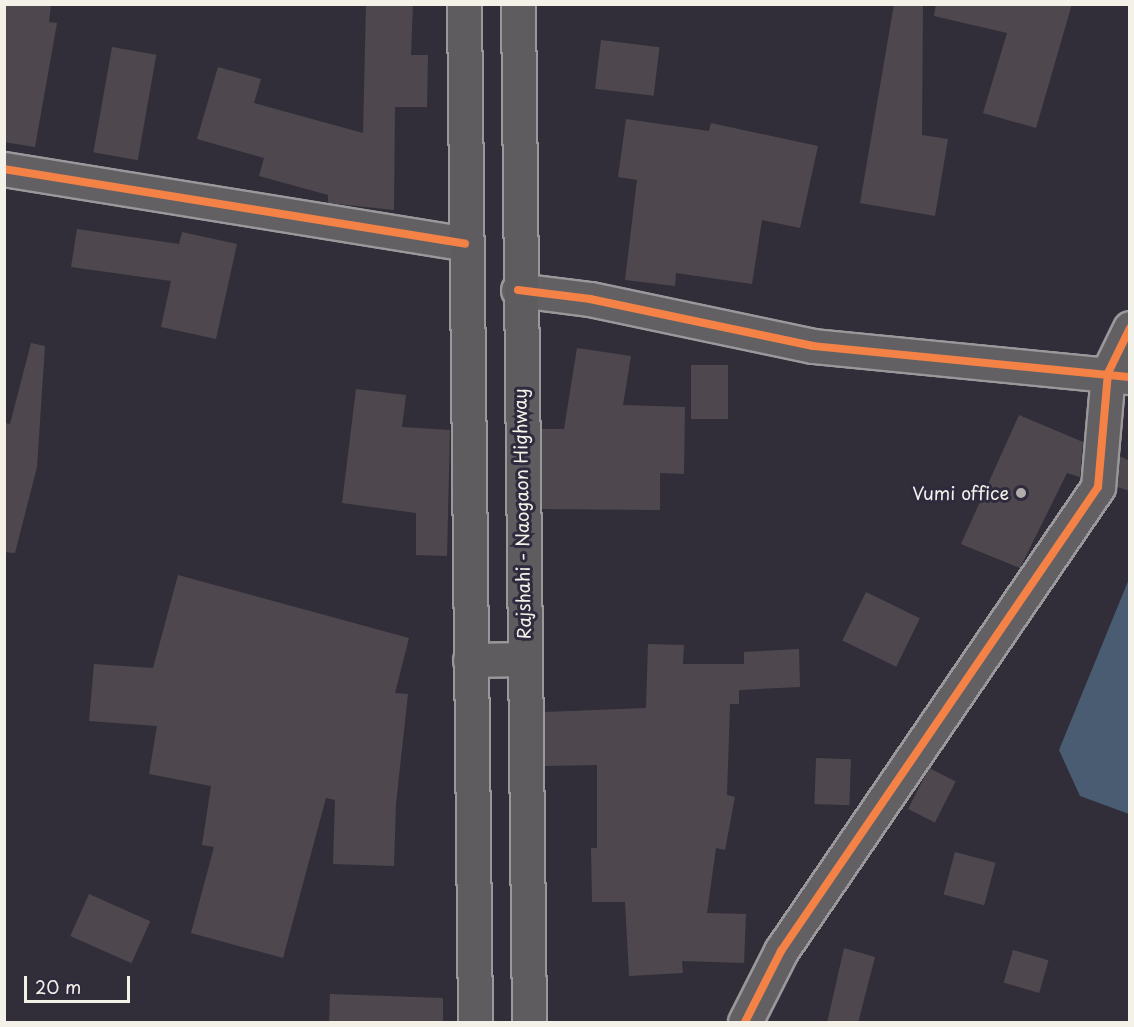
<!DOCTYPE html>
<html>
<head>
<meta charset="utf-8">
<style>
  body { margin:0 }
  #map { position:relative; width:1134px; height:1027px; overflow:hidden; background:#312e39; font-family:"Playpen Sans",sans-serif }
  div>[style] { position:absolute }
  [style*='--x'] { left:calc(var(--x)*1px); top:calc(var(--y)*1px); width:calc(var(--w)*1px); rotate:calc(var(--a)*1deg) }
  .water>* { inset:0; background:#4a5c72 }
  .building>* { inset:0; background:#4e484e; transform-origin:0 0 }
  .roads { filter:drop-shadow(2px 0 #9a989b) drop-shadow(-2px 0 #9a989b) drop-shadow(0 2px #9a989b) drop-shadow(0 -2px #9a989b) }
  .street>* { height:33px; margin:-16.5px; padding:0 16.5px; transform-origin:16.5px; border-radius:16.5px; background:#626063 }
  .primary>* { height:33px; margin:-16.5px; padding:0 16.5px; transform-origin:16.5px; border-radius:16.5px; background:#5f5c5f }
  .cycleway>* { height:8px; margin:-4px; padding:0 4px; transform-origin:4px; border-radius:4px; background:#f48246 }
  .dots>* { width:16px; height:16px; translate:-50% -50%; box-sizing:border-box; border:3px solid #2f2a3d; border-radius:50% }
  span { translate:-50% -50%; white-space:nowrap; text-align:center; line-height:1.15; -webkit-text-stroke:6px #2f2a3d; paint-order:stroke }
  .poi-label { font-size:18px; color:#f4f1e8 }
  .right { translate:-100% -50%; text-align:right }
  .street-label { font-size:18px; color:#f4f1e8 }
  .frame { position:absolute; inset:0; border:6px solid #f4f1e8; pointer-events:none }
  .scale { position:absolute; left:24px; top:976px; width:106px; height:27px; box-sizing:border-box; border:3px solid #f4f1e8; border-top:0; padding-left:8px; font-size:18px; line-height:21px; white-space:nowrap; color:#f4f1e8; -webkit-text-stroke:4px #2f2a3d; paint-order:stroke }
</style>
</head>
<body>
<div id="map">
  <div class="water">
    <div style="clip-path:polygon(1129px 579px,1129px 814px,1080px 796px,1059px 750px)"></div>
  </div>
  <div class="building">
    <div style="clip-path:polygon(4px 4px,51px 4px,49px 22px,57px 23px,35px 147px,4px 142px)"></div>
    <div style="clip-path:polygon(366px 4px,413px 4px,411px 55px,428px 55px,427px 107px,395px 107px,394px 210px,328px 203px,328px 195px,259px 176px,264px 158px,197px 139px,218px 67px,261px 79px,254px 103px,363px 133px)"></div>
    <div style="clip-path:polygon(894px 4px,923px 4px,922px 135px,948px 139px,935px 216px,860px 203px)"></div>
    <div style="clip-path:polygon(936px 4px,1072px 4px,1036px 128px,983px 113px,1007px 33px,934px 16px)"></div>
    <div style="left:601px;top:40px;width:59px;height:49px;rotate:7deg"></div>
    <div style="left:112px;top:47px;width:45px;height:107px;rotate:10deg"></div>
    <div style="clip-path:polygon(626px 119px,709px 131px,711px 123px,818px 146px,800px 228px,762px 220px,752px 284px,676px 273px,675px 286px,625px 280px,637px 180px,618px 177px)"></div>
    <div style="clip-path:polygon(77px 229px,179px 244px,182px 232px,237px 244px,216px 339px,161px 327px,171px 281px,71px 267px)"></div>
    <div style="clip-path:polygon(31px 343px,45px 346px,37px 467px,15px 553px,4px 552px,4px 423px,10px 424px)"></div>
    <div style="clip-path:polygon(577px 348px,631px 356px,623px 405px,685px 407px,684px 474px,660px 473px,660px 510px,542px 509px,541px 429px,564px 429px)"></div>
    <div style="left:691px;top:365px;width:37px;height:54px"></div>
    <div style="clip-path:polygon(356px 389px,406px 395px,402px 427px,450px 430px,447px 556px,416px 555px,416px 513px,342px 503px)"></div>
    <div style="clip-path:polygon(1019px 415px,1083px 442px,1080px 477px,1067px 473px,1020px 568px,961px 544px)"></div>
    <div style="clip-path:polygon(1119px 456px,1130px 461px,1130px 491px,1117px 487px)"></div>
    <div style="clip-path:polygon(178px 575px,409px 638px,395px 693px,408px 694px,396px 804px,394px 866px,333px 864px,335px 800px,326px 798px,283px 958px,191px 933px,214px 847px,202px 845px,211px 786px,149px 774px,157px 726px,89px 721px,94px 664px,153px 668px)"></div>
    <div style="left:866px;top:592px;width:60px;height:54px;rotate:26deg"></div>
    <div style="clip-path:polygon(648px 644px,684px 645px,683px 664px,744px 664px,744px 652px,799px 649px,800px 687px,739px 690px,739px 704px,730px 704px,727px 795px,735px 797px,725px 850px,716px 848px,707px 913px,746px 914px,744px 963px,682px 961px,683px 973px,629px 976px,625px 902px,592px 902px,591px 848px,597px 848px,597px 765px,545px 766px,544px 712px,646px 708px)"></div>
    <div style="left:816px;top:758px;width:35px;height:46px;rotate:2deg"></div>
    <div style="left:929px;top:768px;width:30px;height:46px;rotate:27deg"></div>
    <div style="left:955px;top:852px;width:42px;height:44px;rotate:15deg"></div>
    <div style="left:89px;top:894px;width:67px;height:46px;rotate:24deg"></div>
    <div style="clip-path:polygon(844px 948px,875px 957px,858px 1023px,827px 1023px)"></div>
    <div style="left:1013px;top:950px;width:37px;height:34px;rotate:16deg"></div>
    <div style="clip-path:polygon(330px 994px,443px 998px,443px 1023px,329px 1023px)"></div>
  </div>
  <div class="roads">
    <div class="street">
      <div style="--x:4;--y:169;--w:467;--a:9.2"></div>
      <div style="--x:518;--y:290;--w:73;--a:7.1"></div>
      <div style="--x:590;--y:299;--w:228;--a:11.9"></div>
      <div style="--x:813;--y:346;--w:319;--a:5.6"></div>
      <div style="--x:745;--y:1022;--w:80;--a:-63.1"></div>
      <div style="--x:781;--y:951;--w:562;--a:-55.66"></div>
      <div style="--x:1098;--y:487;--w:114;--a:-85"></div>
      <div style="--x:1108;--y:373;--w:50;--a:-63.9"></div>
    </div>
    <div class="primary">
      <div style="--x:464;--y:4;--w:1018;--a:89.38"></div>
      <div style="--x:518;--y:4;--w:1018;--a:89.38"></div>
      <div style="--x:470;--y:660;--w:54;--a:-1.1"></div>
    </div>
  </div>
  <div class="cycleway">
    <div style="--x:4;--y:169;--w:467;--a:9.2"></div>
    <div style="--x:518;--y:290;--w:73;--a:7.1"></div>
    <div style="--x:590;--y:299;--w:228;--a:11.9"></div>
    <div style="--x:813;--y:346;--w:319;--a:5.6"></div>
    <div style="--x:745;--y:1022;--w:80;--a:-63.1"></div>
    <div style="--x:781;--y:951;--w:562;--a:-55.66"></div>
    <div style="--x:1098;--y:487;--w:114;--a:-85"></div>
    <div style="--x:1108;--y:373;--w:50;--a:-63.9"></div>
  </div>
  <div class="dots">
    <div style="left:1021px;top:493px;background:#b0adab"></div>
  </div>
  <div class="poi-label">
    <span class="right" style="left:1009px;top:493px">Vumi office</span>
  </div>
  <div class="street-label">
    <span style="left:522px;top:514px;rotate:-91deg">Rajshahi - Naogaon Highway</span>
  </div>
  <div class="frame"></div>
  <div class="scale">20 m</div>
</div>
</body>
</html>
